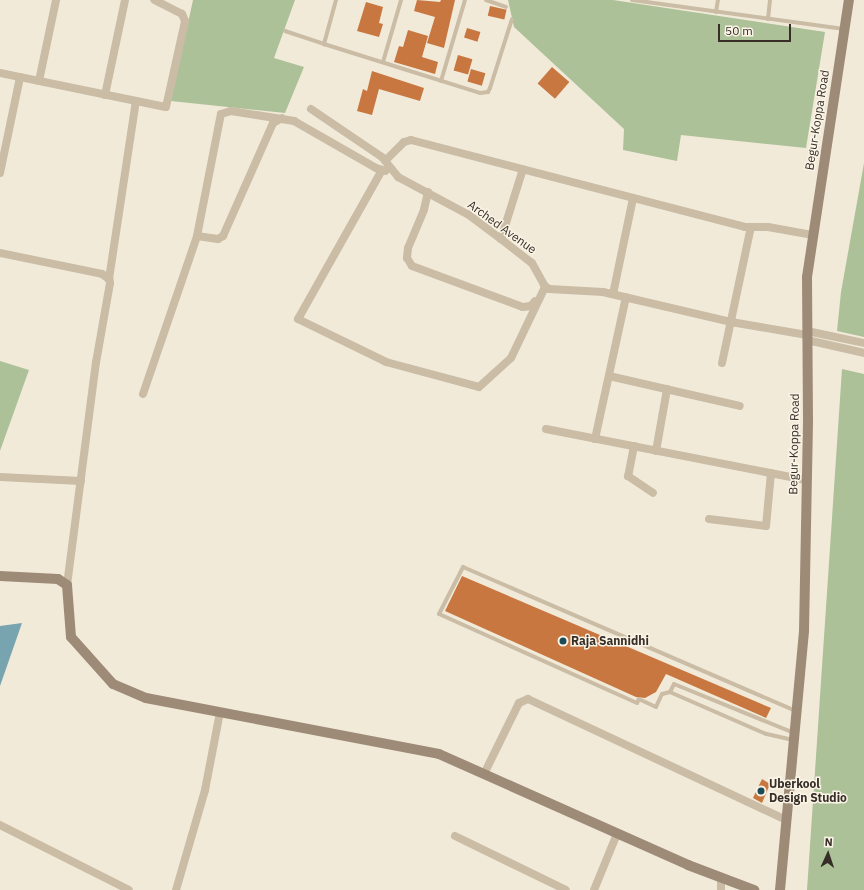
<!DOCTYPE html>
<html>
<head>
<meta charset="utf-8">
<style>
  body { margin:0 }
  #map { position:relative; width:864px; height:890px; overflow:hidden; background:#f2ead9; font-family:"IBM Plex Sans",sans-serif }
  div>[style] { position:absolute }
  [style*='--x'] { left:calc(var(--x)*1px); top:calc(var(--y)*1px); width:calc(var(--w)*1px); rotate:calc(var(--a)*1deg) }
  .green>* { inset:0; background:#adc199 }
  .water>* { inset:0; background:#78a4af }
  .building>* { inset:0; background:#c87741; transform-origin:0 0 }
  .lane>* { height:4px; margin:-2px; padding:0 2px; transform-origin:2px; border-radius:2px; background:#cabca5 }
  .street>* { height:8px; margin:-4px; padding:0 4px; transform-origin:4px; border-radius:4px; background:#cabca5 }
  .secondary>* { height:10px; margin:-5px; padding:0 5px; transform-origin:5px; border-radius:5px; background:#9e8b77 }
  .dots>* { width:11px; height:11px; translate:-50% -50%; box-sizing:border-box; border:2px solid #faf4e6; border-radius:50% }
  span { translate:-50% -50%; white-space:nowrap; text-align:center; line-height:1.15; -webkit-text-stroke:3px #faf4e6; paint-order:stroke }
  .street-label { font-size:12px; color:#362e27 }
  .poi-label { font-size:12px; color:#362e27; font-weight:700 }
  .left { translate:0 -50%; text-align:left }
  .north { position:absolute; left:808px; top:834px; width:40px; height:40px; -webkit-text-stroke:3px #faf4e6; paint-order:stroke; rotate:3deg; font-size:11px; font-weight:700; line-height:16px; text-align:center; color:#362e27 }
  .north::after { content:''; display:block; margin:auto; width:14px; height:18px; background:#362e27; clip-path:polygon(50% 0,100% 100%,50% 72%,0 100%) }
  .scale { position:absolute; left:718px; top:24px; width:73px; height:18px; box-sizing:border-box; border:2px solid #362e27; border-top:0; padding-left:5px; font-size:12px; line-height:14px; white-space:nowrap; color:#362e27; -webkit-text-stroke:3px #faf4e6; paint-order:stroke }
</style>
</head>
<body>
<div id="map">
  <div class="green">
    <div style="clip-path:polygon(193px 0,295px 0,274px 58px,304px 67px,285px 113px,171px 101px)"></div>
    <div style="clip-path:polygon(508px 0,613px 0,825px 32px,806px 148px,681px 135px,677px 161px,623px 150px,624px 129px,514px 27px)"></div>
    <div style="clip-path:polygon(864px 163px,864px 337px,837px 331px,841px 292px)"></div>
    <div style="clip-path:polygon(0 361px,29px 370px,0 451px)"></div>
    <div style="clip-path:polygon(842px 369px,864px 374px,864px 890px,807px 890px)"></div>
  </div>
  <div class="water">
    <div style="clip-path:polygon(22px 623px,0 686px,0 626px)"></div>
  </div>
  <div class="building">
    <div style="clip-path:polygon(417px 0,440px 2px,441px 0,455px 0,444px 48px,427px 43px,435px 17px,414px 11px)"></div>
    <div style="clip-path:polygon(366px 2px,383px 7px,379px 23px,383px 24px,379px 37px,357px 31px)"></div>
    <div style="left:490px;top:6px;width:17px;height:10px;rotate:13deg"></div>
    <div style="left:467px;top:28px;width:14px;height:10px;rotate:17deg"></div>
    <div style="clip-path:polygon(408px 30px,428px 36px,422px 57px,438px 62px,435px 74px,394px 62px,399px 46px,403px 47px)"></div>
    <div style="left:458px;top:55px;width:15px;height:16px;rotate:16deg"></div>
    <div style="left:552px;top:67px;width:23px;height:22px;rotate:41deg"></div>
    <div style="left:471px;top:69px;width:15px;height:13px;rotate:16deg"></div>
    <div style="clip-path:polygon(372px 71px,424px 88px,420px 101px,379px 89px,372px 115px,357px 111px,363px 89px,367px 91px)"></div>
    <div style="clip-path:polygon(462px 576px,771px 708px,766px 718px,666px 674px,656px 692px,645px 698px,636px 697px,445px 611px)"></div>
    <div style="clip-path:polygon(762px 779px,770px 784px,762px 803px,753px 798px)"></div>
  </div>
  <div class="lane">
    <div style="--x:336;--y:0;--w:46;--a:105.3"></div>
    <div style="--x:324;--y:44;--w:164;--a:17.4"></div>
    <div style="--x:480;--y:93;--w:8;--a:-7"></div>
    <div style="--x:488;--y:92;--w:4;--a:-63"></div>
    <div style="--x:490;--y:88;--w:72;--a:-72.3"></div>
    <div style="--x:486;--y:0;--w:21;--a:19"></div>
    <div style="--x:632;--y:0;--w:214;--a:7.8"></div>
    <div style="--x:716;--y:12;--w:12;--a:-81"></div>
    <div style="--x:768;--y:19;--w:19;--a:-84"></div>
    <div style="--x:285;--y:31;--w:41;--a:18.4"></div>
    <div style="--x:383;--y:62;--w:65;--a:-73.8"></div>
    <div style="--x:441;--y:81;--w:84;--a:-73.5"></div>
    <div style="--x:670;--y:692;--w:9;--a:-63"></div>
    <div style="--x:674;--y:684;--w:130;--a:22.2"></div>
    <div style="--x:793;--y:740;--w:28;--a:-167"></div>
    <div style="--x:766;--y:734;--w:105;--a:-156.4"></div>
    <div style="--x:670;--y:692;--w:8;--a:166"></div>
    <div style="--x:662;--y:694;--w:14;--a:115"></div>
    <div style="--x:656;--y:707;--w:19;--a:-155"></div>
    <div style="--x:639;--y:699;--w:4;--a:117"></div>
    <div style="--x:637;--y:703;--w:217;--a:-155.8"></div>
    <div style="--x:439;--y:614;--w:53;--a:-62.9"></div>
    <div style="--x:463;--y:567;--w:363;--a:23.4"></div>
  </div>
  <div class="street">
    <div style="--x:0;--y:73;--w:169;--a:11.6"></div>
    <div style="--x:166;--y:107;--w:88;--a:-77.5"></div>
    <div style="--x:185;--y:21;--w:8;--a:-113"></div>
    <div style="--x:182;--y:14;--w:31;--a:-153"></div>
    <div style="--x:39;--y:81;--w:83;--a:-78.1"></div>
    <div style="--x:105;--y:95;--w:97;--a:-78.1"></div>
    <div style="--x:311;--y:109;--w:86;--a:34.1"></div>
    <div style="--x:382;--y:157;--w:26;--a:51"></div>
    <div style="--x:398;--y:177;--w:81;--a:28.2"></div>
    <div style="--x:469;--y:215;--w:40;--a:37"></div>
    <div style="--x:501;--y:239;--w:39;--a:38"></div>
    <div style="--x:532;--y:263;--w:25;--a:61"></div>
    <div style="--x:544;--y:285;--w:6;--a:39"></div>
    <div style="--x:549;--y:289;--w:54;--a:3.2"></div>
    <div style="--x:603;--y:292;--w:131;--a:13.2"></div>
    <div style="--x:731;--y:322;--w:77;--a:9.7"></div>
    <div style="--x:386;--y:160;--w:25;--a:-45"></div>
    <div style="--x:404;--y:142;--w:7;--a:-16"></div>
    <div style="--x:411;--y:140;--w:345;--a:14.6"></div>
    <div style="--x:745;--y:227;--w:23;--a:0"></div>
    <div style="--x:768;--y:227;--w:46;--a:10.1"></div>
    <div style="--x:382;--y:170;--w:171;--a:119.4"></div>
    <div style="--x:298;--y:319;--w:98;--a:26"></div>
    <div style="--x:386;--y:362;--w:96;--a:15"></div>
    <div style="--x:479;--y:387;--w:43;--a:-42.2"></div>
    <div style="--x:511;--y:358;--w:79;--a:-64.4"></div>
    <div style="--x:0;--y:173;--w:98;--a:-78.2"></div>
    <div style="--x:428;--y:192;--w:18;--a:103"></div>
    <div style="--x:424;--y:210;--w:41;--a:112.8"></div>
    <div style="--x:408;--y:248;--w:10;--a:96"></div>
    <div style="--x:407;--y:258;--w:9;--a:58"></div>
    <div style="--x:412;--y:266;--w:118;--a:20.3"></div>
    <div style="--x:523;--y:307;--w:8;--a:-7"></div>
    <div style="--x:531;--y:306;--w:6;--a:-51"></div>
    <div style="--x:197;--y:236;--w:21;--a:8"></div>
    <div style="--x:218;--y:239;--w:6;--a:-31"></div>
    <div style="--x:223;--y:236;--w:124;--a:-66.1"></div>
    <div style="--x:273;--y:123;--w:10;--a:-29"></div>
    <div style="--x:501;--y:239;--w:73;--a:-72.6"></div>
    <div style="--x:0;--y:253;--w:104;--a:11.6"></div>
    <div style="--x:102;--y:274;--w:9;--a:36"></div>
    <div style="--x:109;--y:279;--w:4;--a:76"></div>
    <div style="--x:110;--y:283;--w:80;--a:100"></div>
    <div style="--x:96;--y:362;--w:225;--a:97.4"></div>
    <div style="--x:109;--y:279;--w:180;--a:-81.4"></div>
    <div style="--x:613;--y:294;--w:98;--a:-78.2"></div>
    <div style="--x:807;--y:331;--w:58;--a:11.9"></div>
    <div style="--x:807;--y:340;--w:58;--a:12.8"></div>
    <div style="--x:722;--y:363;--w:139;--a:-78"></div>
    <div style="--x:609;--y:376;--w:134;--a:12.9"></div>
    <div style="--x:143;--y:394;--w:167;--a:-71.1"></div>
    <div style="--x:197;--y:236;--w:124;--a:-78.9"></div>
    <div style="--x:221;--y:114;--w:10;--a:-17"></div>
    <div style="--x:231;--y:111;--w:64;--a:9"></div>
    <div style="--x:294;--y:121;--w:95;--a:29.8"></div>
    <div style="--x:376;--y:168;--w:10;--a:17"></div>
    <div style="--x:546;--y:429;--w:266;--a:11.1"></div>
    <div style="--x:595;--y:439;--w:145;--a:-77.7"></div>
    <div style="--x:634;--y:446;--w:31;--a:101"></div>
    <div style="--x:628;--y:476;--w:30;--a:34"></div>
    <div style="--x:656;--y:451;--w:63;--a:-79.9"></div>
    <div style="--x:0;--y:477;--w:81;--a:2.8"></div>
    <div style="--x:709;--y:519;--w:57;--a:7"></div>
    <div style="--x:766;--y:526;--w:53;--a:-84.6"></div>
    <div style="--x:484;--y:774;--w:79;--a:-63.8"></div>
    <div style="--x:519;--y:703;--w:10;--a:-24"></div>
    <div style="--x:528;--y:699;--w:285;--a:25.1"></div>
    <div style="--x:0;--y:825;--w:144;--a:26.7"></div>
    <div style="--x:455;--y:836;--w:123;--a:25.9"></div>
    <div style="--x:721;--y:878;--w:12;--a:90"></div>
    <div style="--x:176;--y:890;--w:104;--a:-73.8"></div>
    <div style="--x:205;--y:790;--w:79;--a:-79.1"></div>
    <div style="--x:594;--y:890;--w:61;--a:-67.7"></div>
  </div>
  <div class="secondary">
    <div style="--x:0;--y:576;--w:58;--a:3"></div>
    <div style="--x:58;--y:579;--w:11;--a:34"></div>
    <div style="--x:67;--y:585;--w:52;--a:85.6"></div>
    <div style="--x:71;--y:637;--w:63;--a:48.2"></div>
    <div style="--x:113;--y:684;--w:36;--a:23"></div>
    <div style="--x:146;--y:698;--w:298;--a:10.8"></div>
    <div style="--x:439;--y:754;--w:273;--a:24"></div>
    <div style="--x:688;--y:865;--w:71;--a:20.7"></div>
    <div style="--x:780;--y:890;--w:260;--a:-84.7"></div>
    <div style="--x:804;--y:631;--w:211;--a:-88.9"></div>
    <div style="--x:808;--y:420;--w:143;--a:-90.4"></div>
    <div style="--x:807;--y:277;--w:280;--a:-81.4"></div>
  </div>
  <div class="dots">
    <div style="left:563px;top:641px;background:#1b4a58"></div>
    <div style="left:761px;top:791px;background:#1b4a58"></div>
  </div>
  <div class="street-label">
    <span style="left:817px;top:120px;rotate:-81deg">Begur-Koppa Road</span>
    <span style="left:502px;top:227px;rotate:36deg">Arched Avenue</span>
    <span style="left:794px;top:444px;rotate:-89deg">Begur-Koppa Road</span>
  </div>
  <div class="poi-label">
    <span class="left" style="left:571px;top:641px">Raja Sannidhi</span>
    <span class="left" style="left:769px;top:791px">Uberkool<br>Design Studio</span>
  </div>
  <div class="north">N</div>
  <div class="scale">50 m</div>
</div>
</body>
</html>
